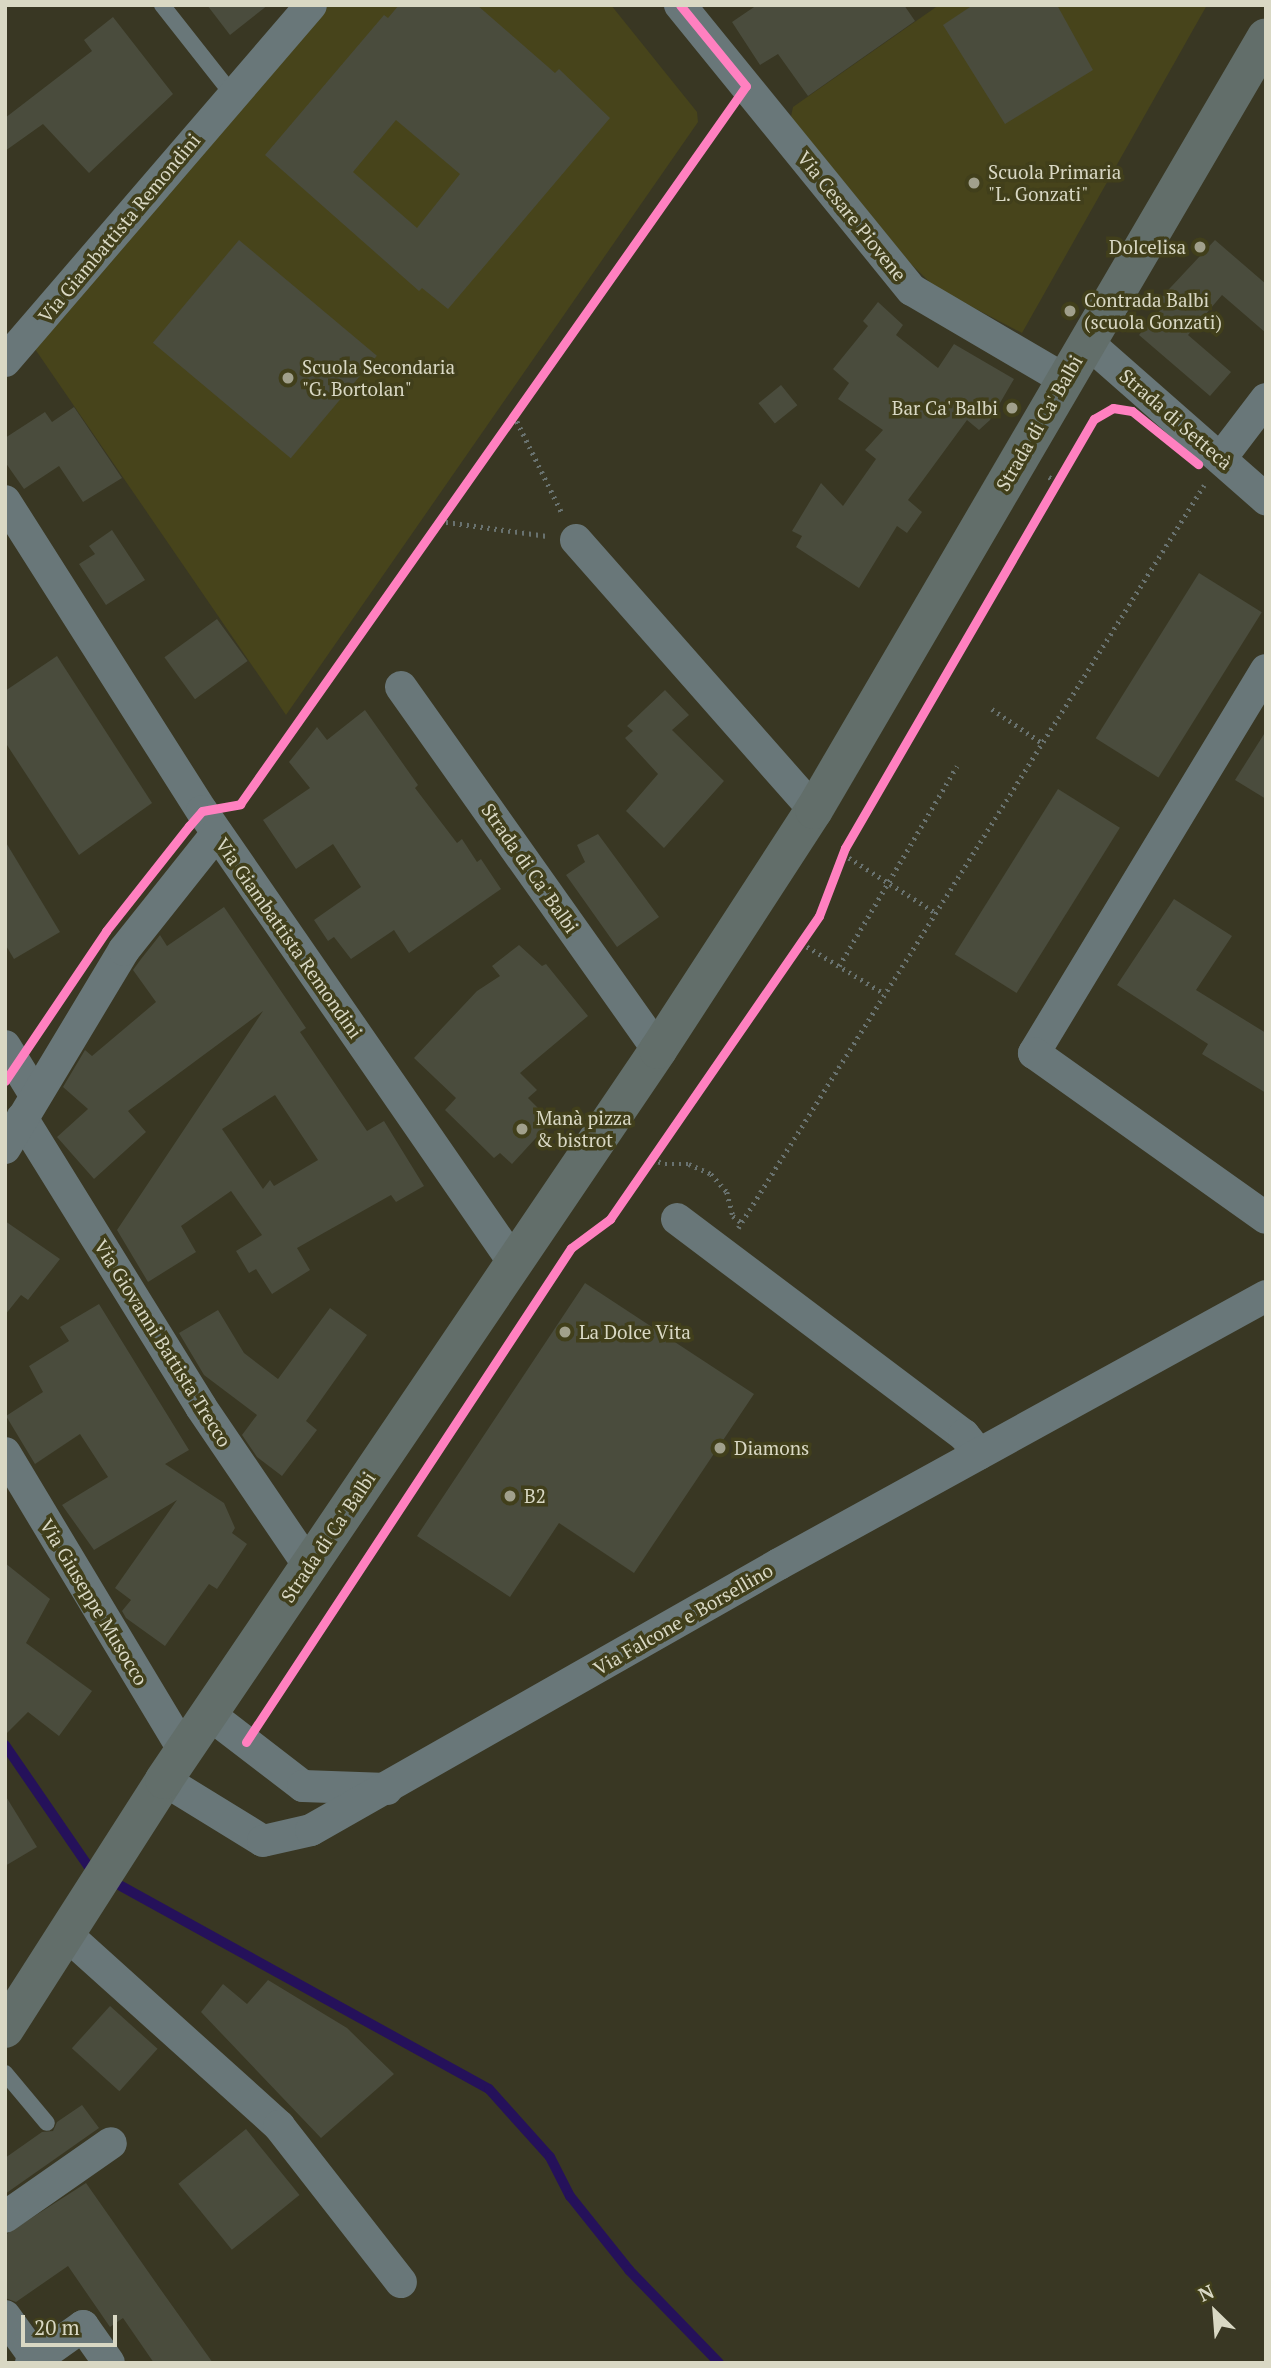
<!DOCTYPE html>
<html>
<head>
<meta charset="utf-8">
<style>
  body { margin:0 }
  #map { position:relative; width:1271px; height:2368px; overflow:hidden; background:#393723; font-family:"PT Serif",serif }
  div>[style] { position:absolute }
  [style*='--x'] { left:calc(var(--x)*1px); top:calc(var(--y)*1px); width:calc(var(--w)*1px); rotate:calc(var(--a)*1deg) }
  .built>* { inset:0; background:#47441b }
  .stream>* { height:10px; margin:-5px; padding:0 5px; transform-origin:5px; border-radius:5px; background:#25115a }
  .building>* { inset:0; background:#4a4c3d; transform-origin:0 0 }
  .path>* { height:4.5px; margin-top:-2.25px; transform-origin:0; background:repeating-linear-gradient(90deg,#69726f 0 2px,transparent 0 7px) }
  .service>* { height:16px; margin:-8px; padding:0 8px; transform-origin:8px; border-radius:8px; background:#697779 }
  .minor>* { height:32px; margin:-16px; padding:0 16px; transform-origin:16px; border-radius:16px; background:#697779 }
  .secondary>* { height:38px; margin:-19px; padding:0 19px; transform-origin:19px; border-radius:19px; background:#626e6a }
  .cycleway>* { height:9px; margin:-4.5px; padding:0 4.5px; transform-origin:4.5px; border-radius:4.5px; background:#ff80c0 }
  .dots>* { width:19px; height:19px; translate:-50% -50%; box-sizing:border-box; border:4px solid #413f1b; border-radius:50% }
  span { translate:-50% -50%; white-space:nowrap; text-align:center; line-height:1.15; -webkit-text-stroke:7px #413f1b; paint-order:stroke }
  .poi-label { font-size:19px; color:#d9d8c4 }
  .left { translate:0 -50%; text-align:left }
  .right { translate:-100% -50%; text-align:right }
  .street-label { font-size:19px; color:#d9d8c4 }
  .frame { position:absolute; inset:0; border:7px solid #d9d8c4; pointer-events:none }
  .north { position:absolute; left:1180px; top:2277px; width:70px; height:70px; -webkit-text-stroke:5px #413f1b; paint-order:stroke; rotate:335deg; font-size:19px; font-weight:700; line-height:28px; text-align:center; color:#d9d8c4 }
  .north::after { content:''; display:block; margin:auto; width:24px; height:32px; background:#d9d8c4; clip-path:polygon(50% 0,100% 100%,50% 72%,0 100%) }
  .scale { position:absolute; left:21px; top:2315px; width:96px; height:32px; box-sizing:border-box; border:4px solid #d9d8c4; border-top:0; padding-left:9px; font-size:21px; line-height:24px; white-space:nowrap; color:#d9d8c4; -webkit-text-stroke:5px #413f1b; paint-order:stroke }
</style>
</head>
<body>
<div id="map">
  <div class="built">
    <div style="clip-path:polygon(327px 5px,611px 5px,697px 112px,698px 122px,286px 715px,35px 349px)"></div>
    <div style="clip-path:polygon(939px 5px,1207px 5px,1022px 333px,936px 288px,891px 245px,790px 121px,793px 107px)"></div>
  </div>
  <div class="stream">
    <div style="--x:5;--y:1745;--w:148;--a:55.5"></div>
    <div style="--x:121;--y:1886;--w:420;--a:28.9"></div>
    <div style="--x:489;--y:2089;--w:91;--a:48.1"></div>
    <div style="--x:550;--y:2157;--w:44;--a:62.9"></div>
    <div style="--x:570;--y:2196;--w:95;--a:51.4"></div>
    <div style="--x:629;--y:2270;--w:129;--a:45.9"></div>
  </div>
  <div class="building">
    <div style="clip-path:polygon(207px 5px,268px 5px,230px 35px)"></div>
    <div style="clip-path:polygon(evenodd,399px 5px,477px 5px,555px 73px,559px 69px,610px 118px,448px 309px,422px 288px,419px 291px,265px 155px,384px 15px,388px 18px,399px 5px,396px 120px,460px 174px,417px 228px,353px 172px,396px 120px)"></div>
    <div style="clip-path:polygon(757px 5px,904px 5px,915px 21px,808px 96px,778px 54px,760px 65px,732px 22px)"></div>
    <div style="clip-path:polygon(973px 5px,1057px 5px,1093px 70px,1005px 124px,943px 25px)"></div>
    <div style="clip-path:polygon(113px 17px,173px 94px,89px 173px,43px 124px,5px 151px,5px 118px,92px 51px,84px 40px)"></div>
    <div style="left:239px;top:240px;width:180px;height:134px;rotate:40deg"></div>
    <div style="clip-path:polygon(1215px 240px,1266px 284px,1266px 333px,1222px 295px,1188px 335px,1231px 372px,1210px 396px,1139px 335px,1162px 308px,1156px 303px)"></div>
    <div style="clip-path:polygon(878px 302px,903px 325px,896px 335px,938px 368px,954px 344px,1014px 379px,990px 420px,979px 430px,967px 420px,923px 480px,908px 500px,922px 512px,907px 533px,897px 526px,859px 588px,796px 547px,802px 536px,792px 531px,821px 483px,843px 506px,876px 459px,865px 450px,883px 430px,838px 399px,849px 383px,833px 369px,868px 326px,863px 321px)"></div>
    <div style="left:781px;top:385px;width:26px;height:29px;rotate:51deg"></div>
    <div style="clip-path:polygon(74px 407px,122px 478px,83px 502px,59px 466px,24px 489px,5px 462px,5px 438px,45px 412px,52px 422px)"></div>
    <div style="clip-path:polygon(112px 530px,145px 580px,106px 605px,79px 564px,95px 554px,89px 546px)"></div>
    <div style="left:1199px;top:573px;width:74px;height:195px;rotate:32deg"></div>
    <div style="left:217px;top:619px;width:52px;height:65px;rotate:54deg"></div>
    <div style="clip-path:polygon(57px 656px,152px 803px,79px 855px,5px 742px,5px 691px)"></div>
    <div style="clip-path:polygon(665px 690px,689px 715px,672px 730px,724px 781px,664px 848px,626px 811px,658px 774px,625px 738px,633px 731px,627px 726px)"></div>
    <div style="clip-path:polygon(365px 710px,418px 785px,415px 788px,457px 843px,462px 839px,477px 862px,481px 859px,501px 889px,409px 953px,394px 930px,351px 959px,334px 937px,328px 941px,314px 920px,361px 887px,333px 844px,296px 869px,263px 820px,310px 788px,289px 762px,317px 727px,327px 740px)"></div>
    <div style="clip-path:polygon(1266px 731px,1266px 799px,1235px 780px)"></div>
    <div style="left:1058px;top:789px;width:73px;height:195px;rotate:32deg"></div>
    <div style="clip-path:polygon(598px 834px,659px 917px,617px 947px,566px 875px,585px 862px,577px 845px)"></div>
    <div style="clip-path:polygon(5px 841px,60px 932px,14px 959px,5px 944px)"></div>
    <div style="clip-path:polygon(1174px 899px,1232px 936px,1196px 990px,1266px 1033px,1266px 1093px,1202px 1054px,1208px 1044px,1117px 985px)"></div>
    <div style="clip-path:polygon(evenodd,224px 907px,306px 1028px,300px 1032px,367px 1131px,384px 1121px,424px 1186px,396px 1202px,391px 1195px,297px 1248px,310px 1270px,272px 1294px,256px 1269px,249px 1273px,236px 1251px,262px 1235px,231px 1191px,181px 1226px,196px 1252px,148px 1282px,117px 1230px,263px 1011px,128px 1111px,146px 1132px,94px 1179px,57px 1137px,88px 1109px,63px 1087px,85px 1050px,92px 1056px,156px 1002px,133px 970px,141px 959px,160px 935px,167px 946px,224px 907px,275px 1095px,318px 1160px,274px 1186px,270px 1180px,263px 1189px,222px 1129px,275px 1095px)"></div>
    <div style="clip-path:polygon(519px 945px,542px 966px,546px 964px,588px 1016px,520px 1073px,537px 1090px,528px 1098px,540px 1110px,535px 1116px,546px 1127px,512px 1164px,500px 1153px,494px 1158px,445px 1110px,456px 1098px,414px 1058px,477px 991px,500px 976px,492px 966px)"></div>
    <div style="clip-path:polygon(5px 1221px,60px 1259px,28px 1300px,21px 1295px,5px 1315px)"></div>
    <div style="clip-path:polygon(585px 1283px,754px 1394px,634px 1573px,559px 1523px,510px 1597px,417px 1536px)"></div>
    <div style="clip-path:polygon(99px 1304px,189px 1450px,165px 1464px,224px 1503px,235px 1528px,232px 1533px,247px 1544px,217px 1589px,209px 1584px,165px 1646px,126px 1618px,122px 1611px,131px 1600px,115px 1588px,177px 1500px,94px 1550px,62px 1505px,108px 1477px,80px 1434px,35px 1464px,6px 1416px,43px 1392px,29px 1366px,69px 1341px,60px 1327px)"></div>
    <div style="clip-path:polygon(330px 1308px,367px 1335px,306px 1421px,317px 1430px,282px 1476px,257px 1457px,242px 1435px,257px 1415px,204px 1375px,179px 1333px,218px 1310px,244px 1353px,278px 1379px)"></div>
    <div style="clip-path:polygon(5px 1563px,50px 1599px,26px 1643px,92px 1691px,59px 1736px,28px 1712px,5px 1735px)"></div>
    <div style="clip-path:polygon(5px 1795px,37px 1847px,5px 1866px)"></div>
    <div style="clip-path:polygon(268px 1980px,347px 2028px,394px 2074px,321px 2138px,201px 2012px,223px 1984px,247px 2004px)"></div>
    <div style="left:110px;top:2006px;width:64px;height:57px;rotate:42deg"></div>
    <div style="clip-path:polygon(82px 2105px,99px 2128px,5px 2194px,5px 2158px,42px 2132px,53px 2131px,57px 2122px)"></div>
    <div style="left:246px;top:2129px;width:85px;height:87px;rotate:51deg"></div>
    <div style="clip-path:polygon(86px 2183px,161px 2290px,213px 2363px,154px 2363px,123px 2318px,110px 2327px,68px 2266px,16px 2302px,5px 2298px,5px 2235px)"></div>
  </div>
  <div class="path">
    <div style="--x:514;--y:415;--w:111;--a:63.9"></div>
    <div style="--x:1049;--y:477;--w:9;--a:32"></div>
    <div style="--x:439;--y:521;--w:109;--a:7.9"></div>
    <div style="--x:992;--y:709;--w:60;--a:34.2"></div>
    <div style="--x:843;--y:854;--w:110;--a:32.4"></div>
    <div style="--x:801;--y:943;--w:98;--a:31.3"></div>
    <div style="--x:839;--y:966;--w:232;--a:-59.5"></div>
    <div style="--x:652;--y:1159;--w:14;--a:21"></div>
    <div style="--x:665;--y:1164;--w:24;--a:0"></div>
    <div style="--x:689;--y:1164;--w:24;--a:24"></div>
    <div style="--x:711;--y:1174;--w:24;--a:48"></div>
    <div style="--x:727;--y:1192;--w:25;--a:76"></div>
    <div style="--x:733;--y:1216;--w:11;--a:38"></div>
    <div style="--x:738;--y:1228;--w:877;--a:-57.9"></div>
  </div>
  <div class="service">
    <div style="--x:162;--y:5;--w:113;--a:51.8"></div>
    <div style="--x:5;--y:2073;--w:65;--a:50"></div>
  </div>
  <div class="minor">
    <div style="--x:680;--y:5;--w:367;--a:50.9"></div>
    <div style="--x:912;--y:290;--w:176;--a:30.4"></div>
    <div style="--x:1086;--y:341;--w:240;--a:41.3"></div>
    <div style="--x:5;--y:361;--w:469;--a:-49.3"></div>
    <div style="--x:1221;--y:458;--w:74;--a:-52.7"></div>
    <div style="--x:5;--y:501;--w:367;--a:57.6"></div>
    <div style="--x:202;--y:811;--w:549;--a:55.38"></div>
    <div style="--x:576;--y:540;--w:360;--a:48.6"></div>
    <div style="--x:1266;--y:670;--w:448;--a:121.2"></div>
    <div style="--x:1034;--y:1053;--w:285;--a:35.4"></div>
    <div style="--x:401;--y:687;--w:445;--a:54.7"></div>
    <div style="--x:5;--y:1046;--w:57;--a:58.5"></div>
    <div style="--x:22;--y:1118;--w:340;--a:58.2"></div>
    <div style="--x:201;--y:1407;--w:192;--a:55.8"></div>
    <div style="--x:5;--y:1148;--w:231;--a:-59"></div>
    <div style="--x:124;--y:950;--w:149;--a:-51.5"></div>
    <div style="--x:677;--y:1219;--w:359;--a:37"></div>
    <div style="--x:964;--y:1435;--w:24;--a:52"></div>
    <div style="--x:5;--y:1453;--w:348;--a:59"></div>
    <div style="--x:209;--y:1714;--w:118;--a:37.5"></div>
    <div style="--x:303;--y:1786;--w:84;--a:2"></div>
    <div style="--x:164;--y:1780;--w:116;--a:31.6"></div>
    <div style="--x:263;--y:1841;--w:49;--a:-12.9"></div>
    <div style="--x:311;--y:1830;--w:538;--a:-29.61"></div>
    <div style="--x:779;--y:1564;--w:556;--a:-28.82"></div>
    <div style="--x:66;--y:1934;--w:287;--a:42"></div>
    <div style="--x:279;--y:2126;--w:198;--a:52"></div>
    <div style="--x:5;--y:2217;--w:129;--a:-34.9"></div>
    <div style="--x:5;--y:2316;--w:53;--a:54.2"></div>
    <div style="--x:31;--y:2363;--w:64;--a:-35.4"></div>
    <div style="--x:83;--y:2326;--w:45;--a:54.9"></div>
  </div>
  <div class="secondary">
    <div style="--x:5;--y:2029;--w:295;--a:-57.4"></div>
    <div style="--x:164;--y:1780;--w:881;--a:-55.91"></div>
    <div style="--x:658;--y:1050;--w:286;--a:-57"></div>
    <div style="--x:814;--y:810;--w:895;--a:-59.68"></div>
  </div>
  <div class="cycleway">
    <div style="--x:5;--y:1081;--w:181;--a:-56"></div>
    <div style="--x:106;--y:931;--w:134;--a:-51.7"></div>
    <div style="--x:189;--y:826;--w:20;--a:-49"></div>
    <div style="--x:202;--y:811;--w:39;--a:-10"></div>
    <div style="--x:240;--y:804;--w:878;--a:-54.83"></div>
    <div style="--x:746;--y:86;--w:104;--a:-129.2"></div>
    <div style="--x:246;--y:1742;--w:591;--a:-56.66"></div>
    <div style="--x:571;--y:1248;--w:49;--a:-36.6"></div>
    <div style="--x:610;--y:1219;--w:368;--a:-55.4"></div>
    <div style="--x:819;--y:916;--w:73;--a:-69.1"></div>
    <div style="--x:845;--y:848;--w:496;--a:-59.9"></div>
    <div style="--x:1094;--y:419;--w:22;--a:-30"></div>
    <div style="--x:1113;--y:408;--w:19;--a:9"></div>
    <div style="--x:1132;--y:411;--w:85;--a:38.8"></div>
  </div>
  <div class="dots">
    <div style="left:974px;top:183px;background:#a1a08c"></div>
    <div style="left:1200px;top:247px;background:#a1a08c"></div>
    <div style="left:1070px;top:311px;background:#a1a08c"></div>
    <div style="left:288px;top:378px;background:#a1a08c"></div>
    <div style="left:1012px;top:408px;background:#a1a08c"></div>
    <div style="left:522px;top:1129px;background:#a1a08c"></div>
    <div style="left:565px;top:1332px;background:#a1a08c"></div>
    <div style="left:720px;top:1448px;background:#a1a08c"></div>
    <div style="left:510px;top:1496px;background:#a1a08c"></div>
  </div>
  <div class="poi-label">
    <span class="left" style="left:988px;top:183px">Scuola Primaria<br>"L. Gonzati"</span>
    <span class="right" style="left:1186px;top:247px">Dolcelisa</span>
    <span class="left" style="left:1084px;top:311px">Contrada Balbi<br>(scuola Gonzati)</span>
    <span class="left" style="left:302px;top:378px">Scuola Secondaria<br>"G. Bortolan"</span>
    <span class="right" style="left:998px;top:408px">Bar Ca' Balbi</span>
    <span class="left" style="left:536px;top:1129px">Manà pizza<br>&amp; bistrot</span>
    <span class="left" style="left:579px;top:1332px">La Dolce Vita</span>
    <span class="left" style="left:734px;top:1448px">Diamons</span>
    <span class="left" style="left:524px;top:1496px">B2</span>
  </div>
  <div class="street-label">
    <span style="left:852px;top:216px;rotate:51deg">Via Cesare Piovene</span>
    <span style="left:119px;top:228px;rotate:-50deg">Via Giambattista Remondini</span>
    <span style="left:1176px;top:419px;rotate:41deg">Strada di Settecà</span>
    <span style="left:1039px;top:423px;rotate:-60deg">Strada di Ca' Balbi</span>
    <span style="left:530px;top:868px;rotate:55deg">Strada di Ca' Balbi</span>
    <span style="left:289px;top:938px;rotate:55deg">Via Giambattista Remondini</span>
    <span style="left:163px;top:1343px;rotate:58deg">Via Giovanni Battista Trecco</span>
    <span style="left:328px;top:1537px;rotate:-56deg">Strada di Ca' Balbi</span>
    <span style="left:94px;top:1602px;rotate:59deg">Via Giuseppe Musocco</span>
    <span style="left:683px;top:1619px;rotate:-30deg">Via Falcone e Borsellino</span>
  </div>
  <div class="frame"></div>
  <div class="north">N</div>
  <div class="scale">20 m</div>
</div>
</body>
</html>
